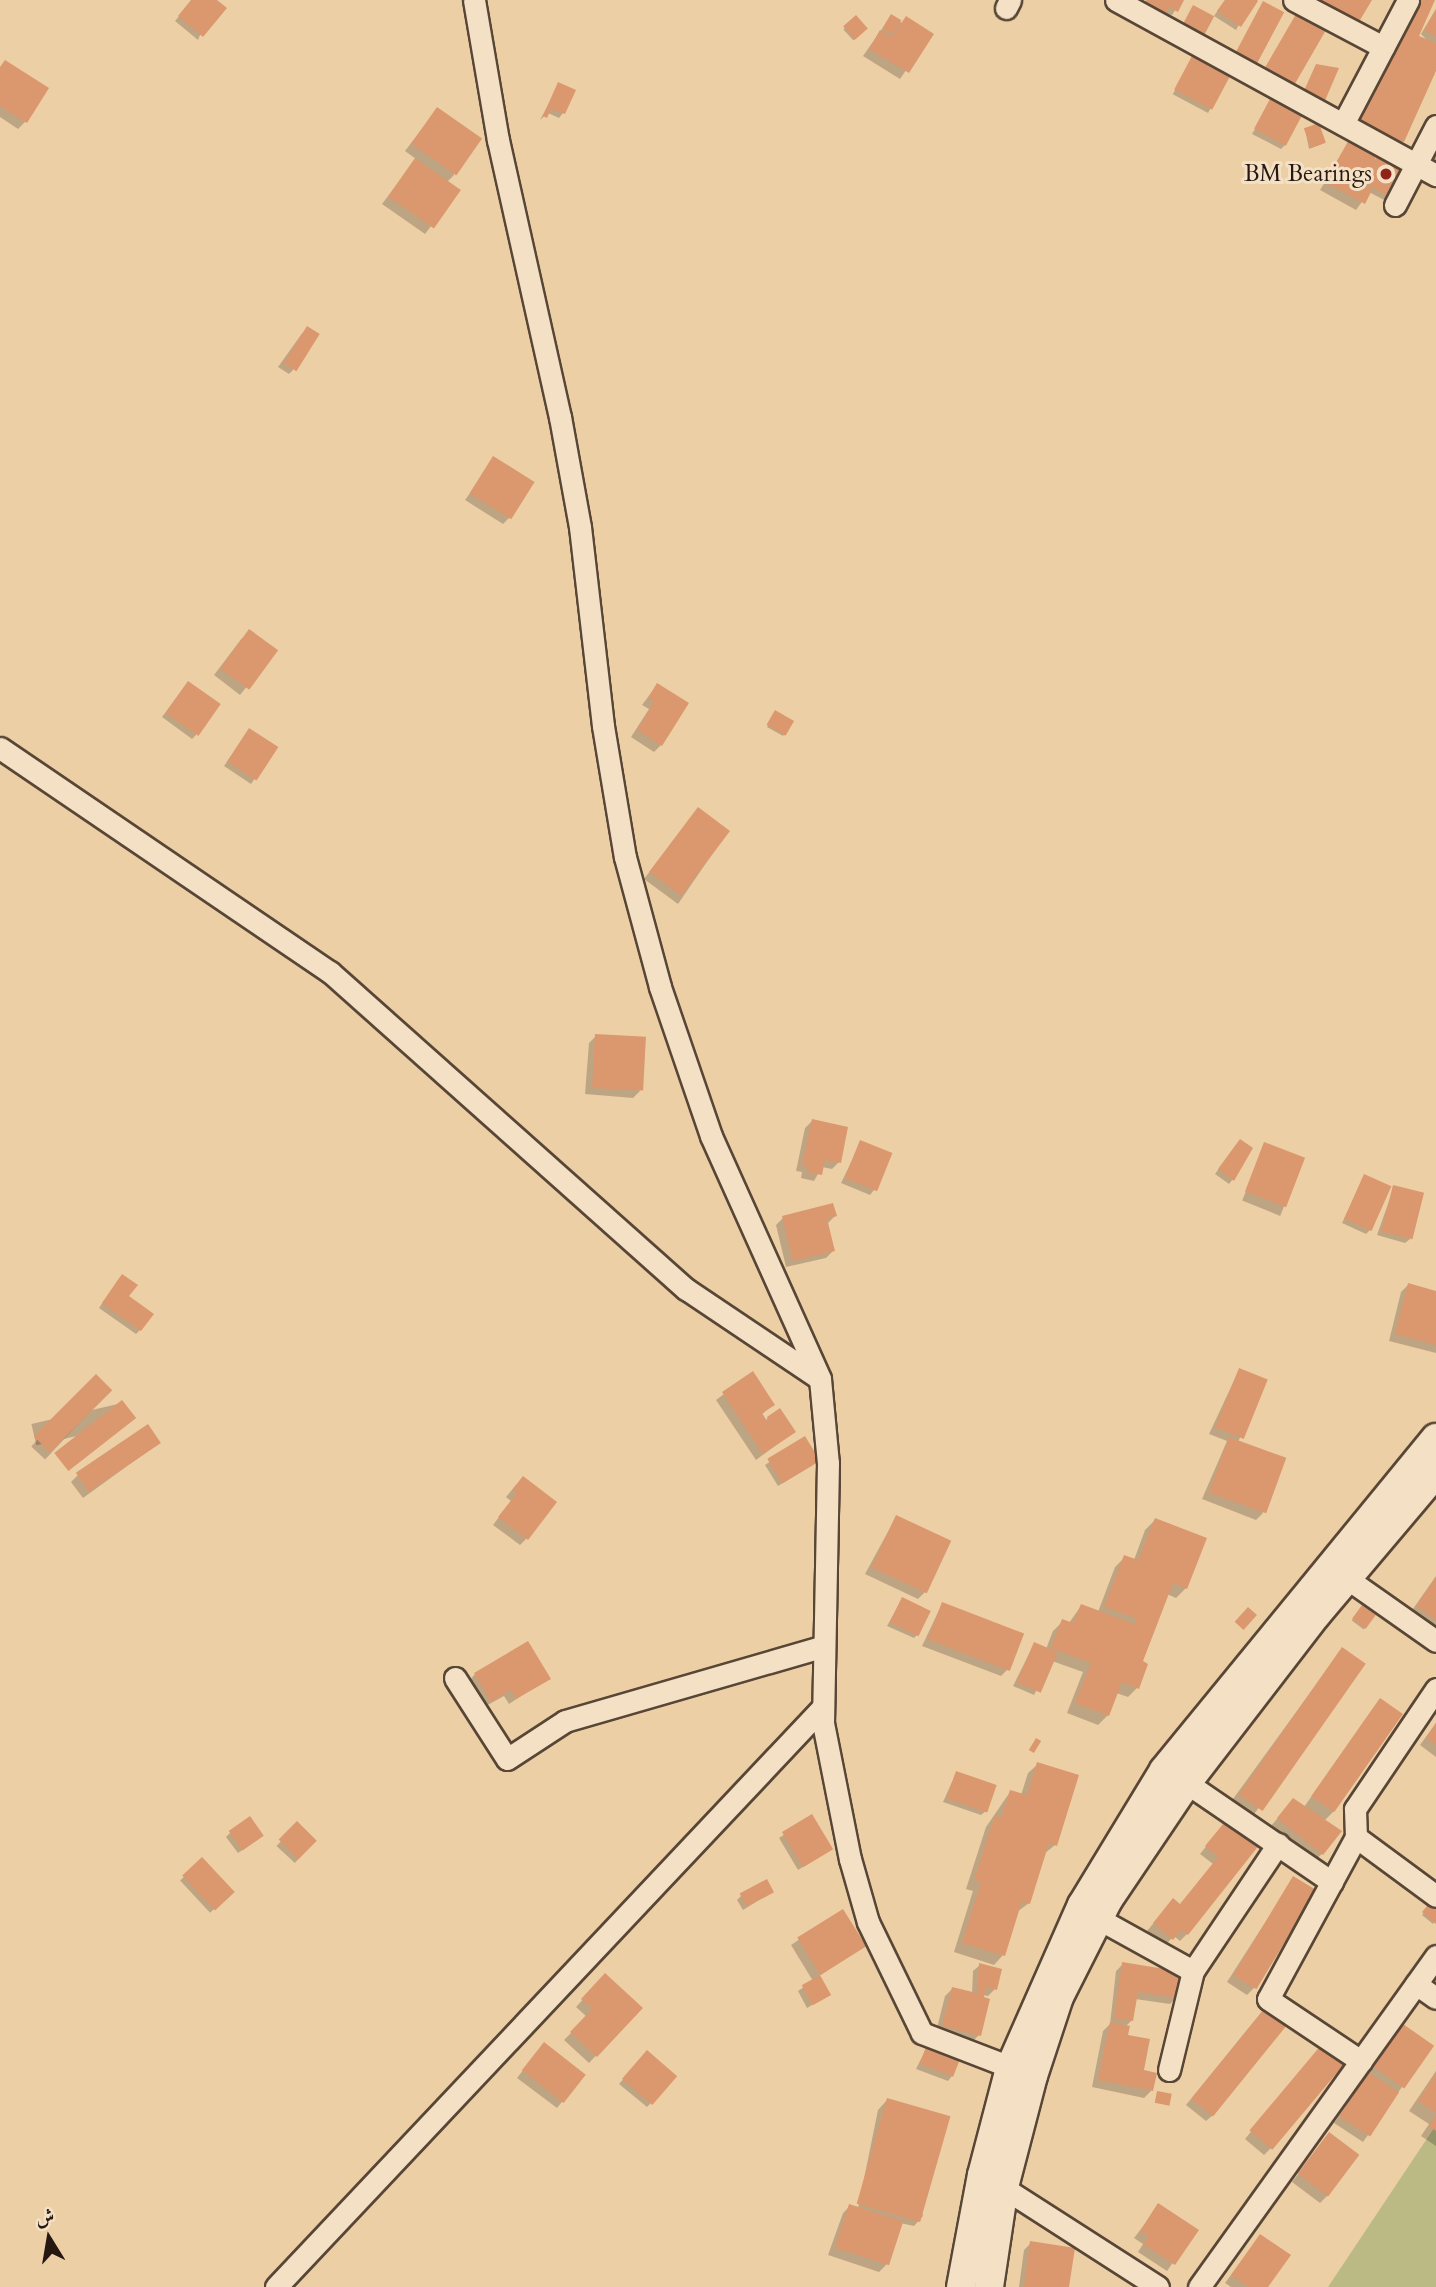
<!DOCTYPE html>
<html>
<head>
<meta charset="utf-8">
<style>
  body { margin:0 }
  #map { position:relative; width:1436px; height:2287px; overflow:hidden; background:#edcfa6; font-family:Cardo,Amiri,serif }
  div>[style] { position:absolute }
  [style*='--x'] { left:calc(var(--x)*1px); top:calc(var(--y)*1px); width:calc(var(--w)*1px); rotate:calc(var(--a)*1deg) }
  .green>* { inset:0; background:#bbba84 }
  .shadow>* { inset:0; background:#0003; transform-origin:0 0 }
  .building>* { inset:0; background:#db976e; transform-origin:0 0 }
  .roads { filter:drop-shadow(2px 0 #584636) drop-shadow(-2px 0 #584636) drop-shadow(0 2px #584636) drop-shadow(0 -2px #584636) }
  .street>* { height:21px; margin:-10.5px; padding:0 10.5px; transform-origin:10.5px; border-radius:10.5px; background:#f3e0c5 }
  .secondary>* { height:28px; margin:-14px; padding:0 14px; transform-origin:14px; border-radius:14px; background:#f3e0c5 }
  .dots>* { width:19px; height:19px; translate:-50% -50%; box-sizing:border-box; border:4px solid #f3e0c5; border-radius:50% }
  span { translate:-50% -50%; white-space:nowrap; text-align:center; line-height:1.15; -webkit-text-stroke:6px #f3e0c5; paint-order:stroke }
  .poi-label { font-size:23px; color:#261811 }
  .right { translate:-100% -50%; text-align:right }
  .north { position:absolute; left:14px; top:2203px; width:70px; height:70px; -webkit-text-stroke:5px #f3e0c5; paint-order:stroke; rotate:349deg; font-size:19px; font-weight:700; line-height:28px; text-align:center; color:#261811 }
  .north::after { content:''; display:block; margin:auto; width:24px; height:32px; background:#261811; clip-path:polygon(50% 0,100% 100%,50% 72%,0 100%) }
</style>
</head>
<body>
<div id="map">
  <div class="green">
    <div style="clip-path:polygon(1436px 2125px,1436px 2287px,1328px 2287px)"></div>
  </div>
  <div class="shadow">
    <div style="clip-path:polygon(193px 0,214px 0,198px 40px,175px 21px)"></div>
    <div style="clip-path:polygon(1146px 0,1182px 0,1172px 15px,1140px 11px)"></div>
    <div style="clip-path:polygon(1225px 0,1253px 0,1236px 30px,1214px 16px)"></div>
    <div style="clip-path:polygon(1433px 0,1416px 38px,1430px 43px,1421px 34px,1436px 9px,1436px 67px,1403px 141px,1393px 151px,1342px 129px)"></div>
    <div style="clip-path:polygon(891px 16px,902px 23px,906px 18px,931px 34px,900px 79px,863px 56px)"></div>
    <div style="clip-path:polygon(1297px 16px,1292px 84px,1285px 91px,1260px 76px)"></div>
    <div style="left:856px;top:18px;width:15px;height:17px;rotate:48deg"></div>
    <div style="left:1192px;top:58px;width:40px;height:41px;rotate:28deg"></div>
    <div style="clip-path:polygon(0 67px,25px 122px,18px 129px,0 117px)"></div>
    <div style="clip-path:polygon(559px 84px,573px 91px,563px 113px,559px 118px,548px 113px,540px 120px)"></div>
    <div style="clip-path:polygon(1272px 100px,1285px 145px,1281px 149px,1252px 134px)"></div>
    <div style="clip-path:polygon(437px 109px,454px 175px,447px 182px,458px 191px,425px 234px,382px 204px,416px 159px,405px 151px)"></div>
    <div style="clip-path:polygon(1305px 129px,1322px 144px,1309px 149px)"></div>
    <div style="clip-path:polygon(1350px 140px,1372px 162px,1382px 153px,1407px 167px,1386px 201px,1369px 192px,1356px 210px,1320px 190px)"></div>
    <div style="clip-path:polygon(1436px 141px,1436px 171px,1422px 163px)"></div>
    <div style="clip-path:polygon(303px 332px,293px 370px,289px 374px,278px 367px)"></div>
    <div style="clip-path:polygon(494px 459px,510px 517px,503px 524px,465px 500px)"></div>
    <div style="clip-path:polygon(242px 638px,275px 651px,240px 695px,214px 675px)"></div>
    <div style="clip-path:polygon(657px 685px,661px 745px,654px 752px,631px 737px,649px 709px,642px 705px)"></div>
    <div style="clip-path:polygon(184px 687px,196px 735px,192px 739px,162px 717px)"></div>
    <div style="clip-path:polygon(774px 714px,792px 721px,783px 736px,767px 727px)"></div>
    <div style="clip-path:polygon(245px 735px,276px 748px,251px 784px,224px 766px)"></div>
    <div style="clip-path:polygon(692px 816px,728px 831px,678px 904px,644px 879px)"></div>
    <div style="clip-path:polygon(596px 1036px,640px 1091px,633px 1098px,585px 1094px,589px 1043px)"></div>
    <div style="clip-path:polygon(812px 1121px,839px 1162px,832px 1169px,822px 1167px,814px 1181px,801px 1178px,802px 1172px,796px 1171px,805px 1128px)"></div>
    <div style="clip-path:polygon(861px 1142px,874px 1190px,870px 1195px,841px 1183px)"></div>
    <div style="left:1265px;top:1144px;width:41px;height:61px;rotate:22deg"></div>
    <div style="clip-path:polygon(1236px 1145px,1233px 1179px,1229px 1184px,1215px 1174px)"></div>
    <div style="clip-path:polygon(1365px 1176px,1370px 1230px,1366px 1234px,1342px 1223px)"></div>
    <div style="clip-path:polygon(1394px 1187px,1410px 1239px,1405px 1243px,1377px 1235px)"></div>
    <div style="clip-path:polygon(835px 1216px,828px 1223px,833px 1251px,826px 1258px,786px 1267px,776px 1225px,783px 1218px)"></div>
    <div style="clip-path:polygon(118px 1280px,140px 1330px,136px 1334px,99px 1308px)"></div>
    <div style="clip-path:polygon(1408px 1285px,1436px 1292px,1436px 1353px,1389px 1341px,1401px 1292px)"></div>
    <div style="clip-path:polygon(1239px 1370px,1266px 1381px,1238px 1442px,1263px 1513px,1256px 1520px,1202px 1499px,1227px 1441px,1209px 1434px)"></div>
    <div style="clip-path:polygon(752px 1373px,773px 1405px,761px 1415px,765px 1421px,768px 1418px,794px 1432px,756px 1460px,716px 1400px)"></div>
    <div style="left:96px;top:1377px;width:19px;height:95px;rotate:43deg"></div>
    <div style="left:122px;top:1403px;width:22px;height:93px;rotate:77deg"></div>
    <div style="clip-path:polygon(804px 1439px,813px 1465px,778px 1486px,765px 1465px)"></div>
    <div style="clip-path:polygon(159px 1443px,83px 1498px,71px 1482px,78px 1475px)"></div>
    <div style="clip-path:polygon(516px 1485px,526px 1539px,520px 1545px,493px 1525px,511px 1501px,506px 1497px)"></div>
    <div style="clip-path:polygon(896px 1517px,925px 1592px,918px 1599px,865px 1574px)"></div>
    <div style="clip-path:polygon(1155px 1520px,1186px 1588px,1176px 1598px,1167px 1594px,1140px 1662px,1137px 1688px,1128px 1697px,1116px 1693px,1108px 1715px,1098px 1725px,1067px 1713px,1083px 1672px,1052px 1661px,1034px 1695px,1013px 1686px,1034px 1644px,1046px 1649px,1053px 1631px,1063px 1621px,1069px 1623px,1081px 1606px,1098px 1612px,1115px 1567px,1125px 1557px,1134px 1560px,1145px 1530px)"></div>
    <div style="clip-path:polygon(1436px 1576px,1436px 1635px,1408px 1616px)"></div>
    <div style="clip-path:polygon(902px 1599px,918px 1634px,914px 1638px,887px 1626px)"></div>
    <div style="clip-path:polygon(942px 1604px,1008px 1669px,1001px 1676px,922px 1646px)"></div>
    <div style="left:1362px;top:1607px;width:15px;height:17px;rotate:37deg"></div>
    <div style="left:1342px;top:1649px;width:26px;height:192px;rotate:36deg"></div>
    <div style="clip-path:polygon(475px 1674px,549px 1678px,509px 1704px,504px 1696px,484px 1707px,469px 1681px)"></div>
    <div style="clip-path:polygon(1374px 1707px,1333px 1812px,1324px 1821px,1322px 1854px,1315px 1860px,1271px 1826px,1287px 1807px,1304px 1807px)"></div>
    <div style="clip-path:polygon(1436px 1723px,1436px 1757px,1420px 1745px)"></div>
    <div style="clip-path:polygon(1038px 1764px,1055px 1845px,1044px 1854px,1029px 1903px,1017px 1912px,1003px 1955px,994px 1965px,954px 1952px,973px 1891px,966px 1889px,986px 1827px,1010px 1792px,1021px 1795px,1028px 1773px)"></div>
    <div style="clip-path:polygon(956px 1773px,986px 1811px,981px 1815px,943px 1802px)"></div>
    <div style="clip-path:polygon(811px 1817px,826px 1853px,798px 1870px,779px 1838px)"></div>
    <div style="left:297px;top:1824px;width:25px;height:30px;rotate:43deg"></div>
    <div style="clip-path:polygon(1221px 1828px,1258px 1845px,1187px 1934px,1180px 1941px,1174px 1936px,1165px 1945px,1147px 1931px,1166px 1908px,1180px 1906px,1213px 1864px,1200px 1854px)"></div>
    <div style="clip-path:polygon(230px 1833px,257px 1840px,238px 1853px,226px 1837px)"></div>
    <div style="left:202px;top:1860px;width:44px;height:30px;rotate:47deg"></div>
    <div style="clip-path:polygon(1293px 1879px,1254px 1988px,1247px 1995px,1227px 1982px)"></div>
    <div style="clip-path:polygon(772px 1892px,743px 1910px,737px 1900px,741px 1896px)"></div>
    <div style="clip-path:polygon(1433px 1901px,1436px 1920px,1433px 1924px,1422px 1915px)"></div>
    <div style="clip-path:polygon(842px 1911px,864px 1946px,819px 1976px,829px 1995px,807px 2008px,798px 1991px,813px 1981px,791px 1945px)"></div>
    <div style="clip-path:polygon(1123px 1964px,1177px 1997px,1170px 2004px,1135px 1999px,1132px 2020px,1125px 2027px,1151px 2091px,1144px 2098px,1092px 2087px,1103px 2031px,1110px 2024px,1116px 1971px)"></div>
    <div style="clip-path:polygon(980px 1965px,995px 1989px,988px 1996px,983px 1995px,979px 2035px,972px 2042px,936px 2032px,945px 1996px,952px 1989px,972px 1994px,973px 1971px)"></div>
    <div style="clip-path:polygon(605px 1975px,641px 2008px,589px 2063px,564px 2040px,587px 2017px,576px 2007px)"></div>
    <div style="clip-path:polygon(1436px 1975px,1436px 1992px,1428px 1986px)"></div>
    <div style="clip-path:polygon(1261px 2013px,1213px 2115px,1206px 2121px,1186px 2105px)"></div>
    <div style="clip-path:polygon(1403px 2026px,1402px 2087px,1363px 2142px,1334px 2123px)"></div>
    <div style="clip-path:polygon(926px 2049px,952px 2076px,948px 2081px,916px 2069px)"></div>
    <div style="clip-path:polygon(537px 2052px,584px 2075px,557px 2108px,517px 2078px)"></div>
    <div style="clip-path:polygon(1315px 2054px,1271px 2148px,1264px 2155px,1245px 2139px)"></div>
    <div style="clip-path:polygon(643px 2056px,651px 2103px,647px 2107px,619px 2084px)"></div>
    <div style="clip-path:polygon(1436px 2071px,1436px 2146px,1421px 2136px,1429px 2124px,1409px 2111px)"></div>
    <div style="clip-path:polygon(887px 2100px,923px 2216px,914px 2226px,900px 2223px,886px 2265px,879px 2272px,828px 2255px,843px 2213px,850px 2206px,858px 2208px,878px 2110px)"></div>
    <div style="clip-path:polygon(1329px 2135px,1327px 2196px,1320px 2203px,1292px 2182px)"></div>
    <div style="clip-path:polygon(1159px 2206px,1196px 2230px,1167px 2271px,1138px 2252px,1143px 2244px,1134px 2238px)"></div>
    <div style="clip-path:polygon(1260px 2236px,1266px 2287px,1231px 2287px,1225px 2283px)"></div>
    <div style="clip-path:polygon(1031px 2243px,1068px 2287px,1019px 2287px,1024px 2250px)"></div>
  </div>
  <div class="building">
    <div style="clip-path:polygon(191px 0,217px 0,227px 8px,203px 37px,178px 16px)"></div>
    <div style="clip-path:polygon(1147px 0,1184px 0,1178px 12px,1169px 7px,1163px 17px,1143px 6px)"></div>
    <div style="clip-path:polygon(1225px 0,1257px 0,1258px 1px,1241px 27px,1217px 11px)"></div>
    <div style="clip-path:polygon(1312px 0,1372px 0,1357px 25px)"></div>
    <div style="clip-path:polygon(1404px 0,1435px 0,1419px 36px,1436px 43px,1436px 71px,1404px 142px,1350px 119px)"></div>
    <div style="left:1263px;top:1px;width:24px;height:60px;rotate:28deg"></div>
    <div style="left:1193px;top:5px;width:24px;height:22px;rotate:28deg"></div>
    <div style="clip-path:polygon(1436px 9px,1436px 37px,1424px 30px)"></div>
    <div style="left:891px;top:14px;width:12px;height:17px;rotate:31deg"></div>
    <div style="left:1296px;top:14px;width:34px;height:63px;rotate:30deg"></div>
    <div style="left:856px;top:15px;width:18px;height:17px;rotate:49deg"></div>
    <div style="clip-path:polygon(906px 16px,934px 34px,909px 73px,869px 49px,880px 30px,892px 37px)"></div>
    <div style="left:1192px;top:56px;width:43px;height:38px;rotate:28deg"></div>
    <div style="clip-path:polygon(5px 60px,49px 88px,27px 123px,0 106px,0 67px)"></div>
    <div style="clip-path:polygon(1316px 64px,1339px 68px,1324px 103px,1303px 93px)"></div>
    <div style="clip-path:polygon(558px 82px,576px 90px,565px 114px,551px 109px,547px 118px,543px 116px)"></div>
    <div style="left:1271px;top:97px;width:36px;height:36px;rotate:28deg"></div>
    <div style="left:437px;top:107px;width:55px;height:45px;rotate:35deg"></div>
    <div style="left:1319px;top:123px;width:21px;height:16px;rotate:71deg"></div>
    <div style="clip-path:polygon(1350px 138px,1378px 153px,1371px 167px,1381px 150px,1409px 166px,1392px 198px,1362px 182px,1372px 190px,1365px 204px,1325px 182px)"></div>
    <div style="left:415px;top:158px;width:56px;height:47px;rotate:35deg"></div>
    <div style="left:307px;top:326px;width:15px;height:44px;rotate:32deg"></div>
    <div style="left:493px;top:456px;width:49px;height:44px;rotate:32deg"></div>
    <div style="left:249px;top:629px;width:36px;height:49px;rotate:36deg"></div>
    <div style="left:188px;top:681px;width:40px;height:39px;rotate:35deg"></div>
    <div style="clip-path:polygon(657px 683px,689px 703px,662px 746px,637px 730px,654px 702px,648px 698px)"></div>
    <div style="left:775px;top:710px;width:22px;height:17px;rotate:30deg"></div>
    <div style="left:249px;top:728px;width:35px;height:40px;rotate:33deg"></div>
    <div style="left:698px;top:807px;width:40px;height:81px;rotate:37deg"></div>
    <div style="left:595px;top:1034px;width:51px;height:54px;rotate:3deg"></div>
    <div style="clip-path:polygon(812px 1119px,848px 1127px,841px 1163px,825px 1160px,822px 1175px,807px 1172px,808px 1166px,802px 1165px)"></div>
    <div style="clip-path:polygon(1240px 1139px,1253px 1148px,1234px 1181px,1218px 1169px)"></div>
    <div style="left:860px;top:1140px;width:35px;height:41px;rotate:22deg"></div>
    <div style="left:1264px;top:1142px;width:44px;height:53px;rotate:21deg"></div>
    <div style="left:1364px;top:1174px;width:30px;height:49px;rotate:24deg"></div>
    <div style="left:1393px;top:1185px;width:32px;height:48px;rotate:14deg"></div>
    <div style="clip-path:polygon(833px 1203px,837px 1216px,827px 1219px,835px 1251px,793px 1261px,782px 1216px)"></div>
    <div style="clip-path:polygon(122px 1274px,138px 1285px,129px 1296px,154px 1314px,141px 1331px,102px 1303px)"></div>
    <div style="clip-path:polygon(1408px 1283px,1436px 1291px,1436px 1345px,1395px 1334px)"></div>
    <div style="left:1239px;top:1368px;width:31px;height:64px;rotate:22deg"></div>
    <div style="clip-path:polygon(753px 1371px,775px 1405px,762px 1413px,770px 1426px,767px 1417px,780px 1408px,796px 1432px,763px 1454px,722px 1392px)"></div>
    <div style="left:96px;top:1374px;width:23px;height:88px;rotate:45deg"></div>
    <div style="left:122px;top:1400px;width:23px;height:86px;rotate:52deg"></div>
    <div style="left:148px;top:1424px;width:23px;height:87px;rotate:56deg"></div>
    <div style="left:805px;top:1436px;width:29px;height:44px;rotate:59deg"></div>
    <div style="left:1229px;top:1437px;width:61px;height:59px;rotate:20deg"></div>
    <div style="clip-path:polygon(523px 1476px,557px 1502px,528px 1540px,498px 1517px,517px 1493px,512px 1490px)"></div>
    <div style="left:896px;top:1515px;width:61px;height:58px;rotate:25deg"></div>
    <div style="clip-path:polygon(1155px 1518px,1207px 1538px,1187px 1589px,1173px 1583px,1143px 1661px,1148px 1664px,1139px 1689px,1122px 1682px,1109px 1716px,1075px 1703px,1091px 1663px,1051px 1648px,1062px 1619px,1073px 1623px,1081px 1604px,1135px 1624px,1137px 1619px,1104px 1607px,1124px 1555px,1138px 1560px)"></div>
    <div style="clip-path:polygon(1436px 1577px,1436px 1620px,1416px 1606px)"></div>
    <div style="left:902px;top:1597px;width:32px;height:28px;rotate:26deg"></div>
    <div style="left:942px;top:1602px;width:88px;height:40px;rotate:21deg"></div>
    <div style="left:1362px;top:1605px;width:17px;height:17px;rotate:36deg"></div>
    <div style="left:1248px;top:1607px;width:12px;height:20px;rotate:42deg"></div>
    <div style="clip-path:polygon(528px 1641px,551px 1679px,516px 1699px,511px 1690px,491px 1702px,474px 1673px)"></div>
    <div style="left:1034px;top:1642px;width:26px;height:44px;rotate:23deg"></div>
    <div style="left:1342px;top:1647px;width:29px;height:180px;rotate:35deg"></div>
    <div style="left:1380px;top:1698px;width:28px;height:120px;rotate:35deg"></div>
    <div style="clip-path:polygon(1436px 1723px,1436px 1745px,1426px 1738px)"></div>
    <div style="left:1036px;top:1738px;width:6px;height:14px;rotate:31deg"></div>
    <div style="clip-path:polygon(1037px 1762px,1079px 1775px,1057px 1846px,1049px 1843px,1030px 1904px,1022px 1901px,1005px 1956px,962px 1943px,981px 1882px,974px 1880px,995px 1815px,1001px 1818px,1010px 1790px,1027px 1795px)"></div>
    <div style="left:956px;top:1771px;width:43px;height:29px;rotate:19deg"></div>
    <div style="clip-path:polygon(1293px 1798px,1342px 1831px,1323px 1855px,1277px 1818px)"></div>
    <div style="left:812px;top:1814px;width:41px;height:35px;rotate:59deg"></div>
    <div style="left:250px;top:1816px;width:24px;height:26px;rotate:55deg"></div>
    <div style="clip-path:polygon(1228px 1818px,1260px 1844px,1188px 1935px,1181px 1930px,1173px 1940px,1153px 1923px,1173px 1898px,1180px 1904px,1218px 1857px,1205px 1846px)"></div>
    <div style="left:297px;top:1821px;width:28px;height:26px;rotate:45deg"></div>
    <div style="left:202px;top:1857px;width:48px;height:27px;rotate:47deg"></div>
    <div style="left:1293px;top:1876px;width:27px;height:116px;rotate:31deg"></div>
    <div style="left:767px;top:1879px;width:15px;height:31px;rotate:62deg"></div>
    <div style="clip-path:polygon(1433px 1899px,1436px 1901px,1436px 1924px,1422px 1912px)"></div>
    <div style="left:843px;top:1909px;width:44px;height:54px;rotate:58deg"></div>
    <div style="clip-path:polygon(1122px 1962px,1183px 1972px,1179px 1998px,1138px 1992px,1133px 2021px,1114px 2018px)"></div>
    <div style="clip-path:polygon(979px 1963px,1002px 1969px,997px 1990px,986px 1987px,984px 1997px,990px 1999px,981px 2036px,942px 2026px,952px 1987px,977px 1993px)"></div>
    <div style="clip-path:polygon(605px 1973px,643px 2008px,597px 2057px,570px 2032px,592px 2009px,581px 1999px)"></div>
    <div style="left:820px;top:1975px;width:23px;height:21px;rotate:61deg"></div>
    <div style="left:1268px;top:2004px;width:28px;height:122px;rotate:39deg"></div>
    <div style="clip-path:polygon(1110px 2022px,1130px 2026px,1128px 2035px,1150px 2039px,1144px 2070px,1157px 2073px,1153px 2091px,1098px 2080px)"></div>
    <div style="left:1403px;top:2024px;width:38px;height:52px;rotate:35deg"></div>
    <div style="left:544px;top:2042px;width:53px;height:36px;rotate:38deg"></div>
    <div style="left:1322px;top:2044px;width:30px;height:113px;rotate:40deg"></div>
    <div style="left:926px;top:2047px;width:36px;height:18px;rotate:21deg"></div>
    <div style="left:647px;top:2050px;width:40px;height:38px;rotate:41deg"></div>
    <div style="left:1368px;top:2072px;width:37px;height:53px;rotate:33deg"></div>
    <div style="clip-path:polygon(1436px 2073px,1436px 2113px,1418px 2101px)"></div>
    <div style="left:1157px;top:2091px;width:15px;height:12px;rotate:11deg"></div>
    <div style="left:887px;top:2098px;width:66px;height:110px;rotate:16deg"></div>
    <div style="clip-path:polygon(1436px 2115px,1436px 2131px,1429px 2126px)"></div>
    <div style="left:1329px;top:2132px;width:38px;height:52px;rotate:37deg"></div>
    <div style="clip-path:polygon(1158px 2203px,1199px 2230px,1175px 2265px,1143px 2244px,1149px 2237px,1140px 2231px)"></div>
    <div style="left:849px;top:2204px;width:57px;height:46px;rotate:18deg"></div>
    <div style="clip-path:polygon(1260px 2234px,1291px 2255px,1268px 2287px,1248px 2287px,1231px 2275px)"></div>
    <div style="clip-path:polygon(1030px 2241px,1075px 2248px,1069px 2287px,1024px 2287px)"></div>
  </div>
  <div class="roads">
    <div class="street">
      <div style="--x:474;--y:0;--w:142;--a:80.3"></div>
      <div style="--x:498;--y:140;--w:284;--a:77.4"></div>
      <div style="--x:560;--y:417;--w:112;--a:79.7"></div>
      <div style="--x:580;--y:527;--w:200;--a:83.4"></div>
      <div style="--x:603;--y:726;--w:133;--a:80.5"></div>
      <div style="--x:625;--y:857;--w:135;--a:74.9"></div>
      <div style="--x:660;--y:987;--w:157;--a:71.1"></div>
      <div style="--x:711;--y:1136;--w:266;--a:65.8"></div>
      <div style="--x:820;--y:1379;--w:84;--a:84.6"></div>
      <div style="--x:828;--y:1463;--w:260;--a:91.1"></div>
      <div style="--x:823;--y:1723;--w:139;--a:78.8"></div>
      <div style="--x:850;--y:1859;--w:66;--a:74.1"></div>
      <div style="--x:868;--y:1922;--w:123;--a:64.1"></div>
      <div style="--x:922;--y:2033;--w:108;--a:21.1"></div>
      <div style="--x:1116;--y:0;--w:365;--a:28.7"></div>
      <div style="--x:1294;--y:0;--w:101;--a:27.8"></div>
      <div style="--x:1006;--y:8;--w:9;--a:-63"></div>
      <div style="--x:1343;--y:124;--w:140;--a:-62.3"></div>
      <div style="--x:1395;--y:205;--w:89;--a:-62.6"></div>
      <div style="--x:0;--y:748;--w:399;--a:34.2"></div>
      <div style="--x:330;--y:972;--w:477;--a:41.7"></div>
      <div style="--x:686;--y:1289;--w:161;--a:33.9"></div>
      <div style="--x:1335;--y:1570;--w:123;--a:35.1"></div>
      <div style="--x:455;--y:1678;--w:96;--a:57.3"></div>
      <div style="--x:507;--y:1759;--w:69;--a:-33.2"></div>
      <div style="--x:565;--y:1721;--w:267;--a:-16.1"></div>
      <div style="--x:1436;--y:1689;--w:145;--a:124"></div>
      <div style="--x:1355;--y:1809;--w:28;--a:88"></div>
      <div style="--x:1356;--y:1837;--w:99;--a:36.4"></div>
      <div style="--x:1175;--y:1775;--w:190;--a:34.3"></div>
      <div style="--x:1356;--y:1837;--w:184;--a:118.5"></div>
      <div style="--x:1268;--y:1999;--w:112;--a:33.7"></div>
      <div style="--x:1099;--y:1919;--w:107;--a:29"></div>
      <div style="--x:1416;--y:1984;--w:24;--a:35"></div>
      <div style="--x:1169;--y:2070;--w:102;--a:-76.4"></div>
      <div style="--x:1193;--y:1971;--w:153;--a:-56.2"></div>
      <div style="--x:993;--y:2181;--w:196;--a:32.7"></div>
      <div style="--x:276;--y:2287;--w:797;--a:-46.68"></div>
      <div style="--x:1199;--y:2287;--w:407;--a:-54.4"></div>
    </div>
    <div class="secondary">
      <div style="--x:961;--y:2287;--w:114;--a:-79.4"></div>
      <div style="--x:982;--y:2175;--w:111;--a:-75.3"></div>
      <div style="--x:1010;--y:2068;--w:178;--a:-66.2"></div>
      <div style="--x:1082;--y:1905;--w:158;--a:-58.7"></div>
      <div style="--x:1164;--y:1770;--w:429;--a:-50.7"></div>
      <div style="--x:989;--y:2287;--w:101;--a:-81.5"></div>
      <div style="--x:1004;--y:2187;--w:115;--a:-75.4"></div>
      <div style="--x:1033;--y:2076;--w:83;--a:-71.8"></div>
      <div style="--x:1059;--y:1997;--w:109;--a:-63.2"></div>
      <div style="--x:1108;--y:1900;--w:145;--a:-56"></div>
      <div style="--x:1189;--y:1780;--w:210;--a:-52.4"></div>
      <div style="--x:1317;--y:1614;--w:185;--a:-49.8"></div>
    </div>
  </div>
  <div class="dots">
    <div style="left:1386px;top:174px;background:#8f2418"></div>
  </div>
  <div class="poi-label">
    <span class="right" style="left:1372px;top:174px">BM Bearings</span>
  </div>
  <div class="north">ش</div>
</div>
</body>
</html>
